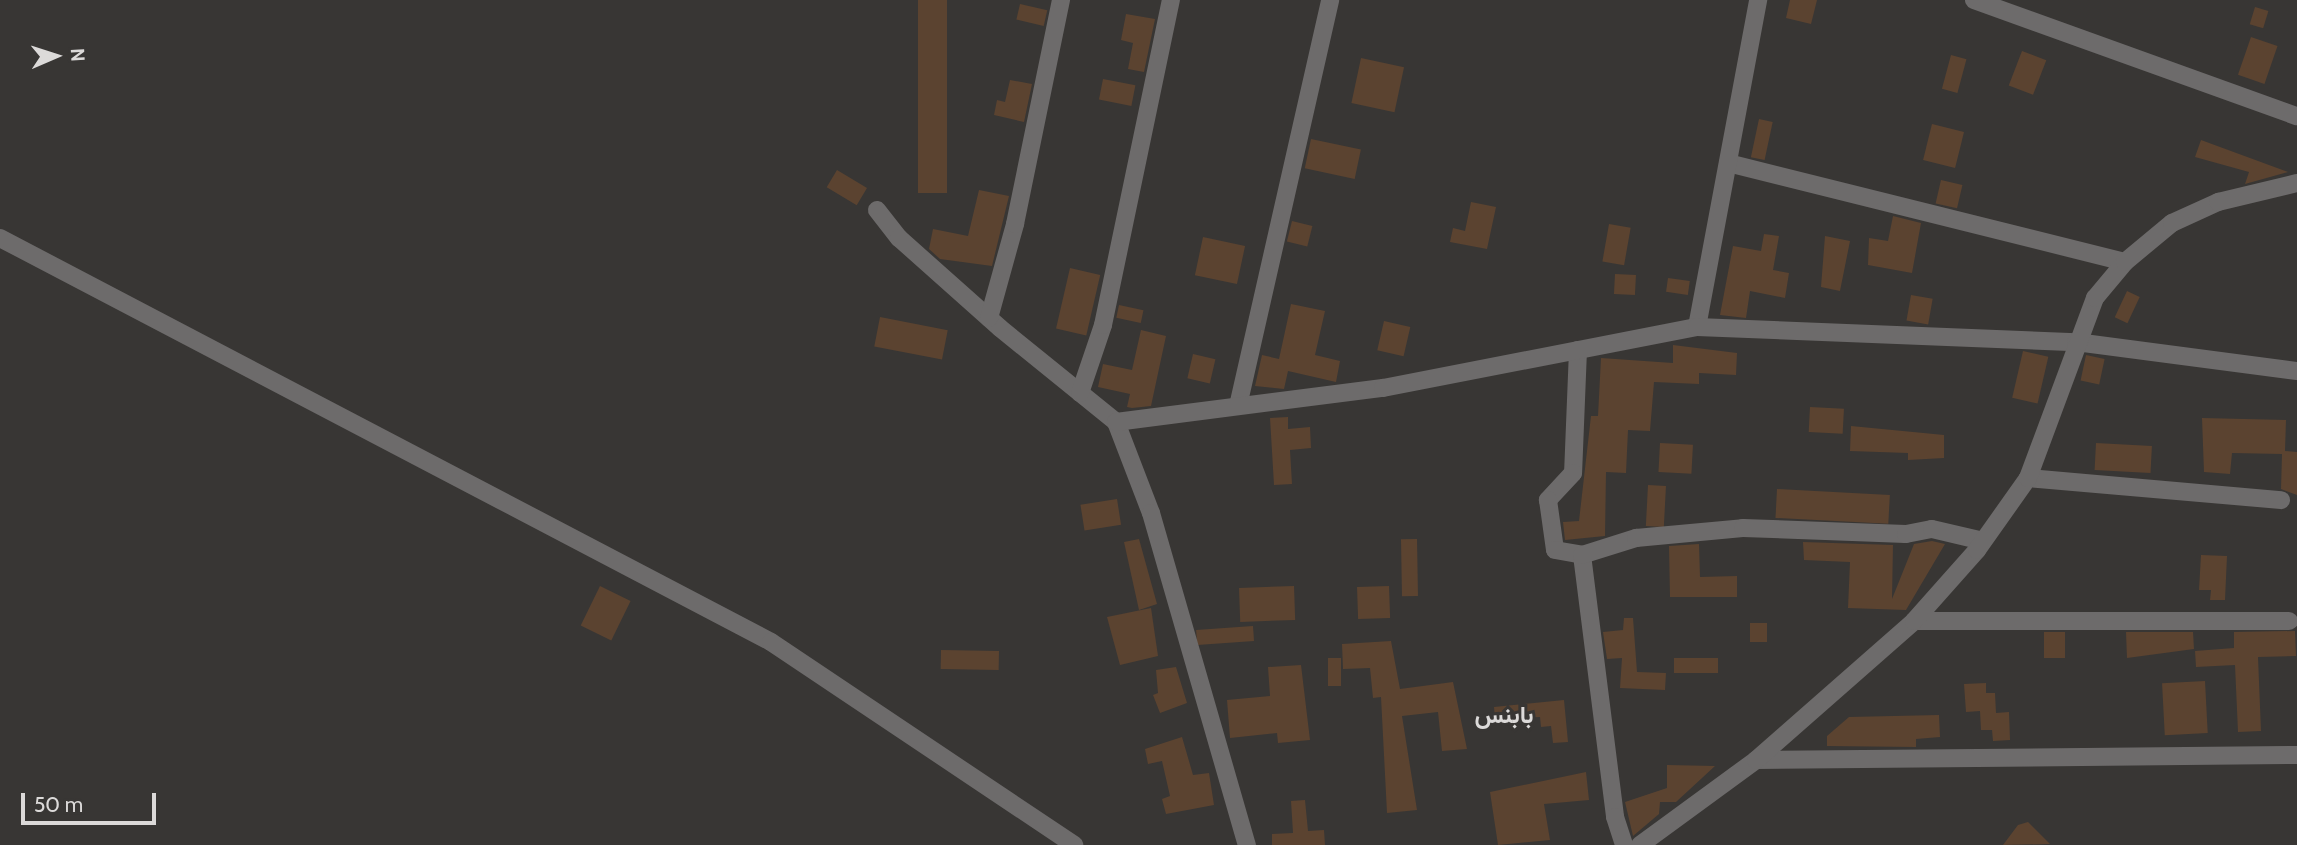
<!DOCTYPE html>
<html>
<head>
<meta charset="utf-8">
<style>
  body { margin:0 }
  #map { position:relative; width:2297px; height:845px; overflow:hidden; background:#383634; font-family:Cabin,Vazirmatn,sans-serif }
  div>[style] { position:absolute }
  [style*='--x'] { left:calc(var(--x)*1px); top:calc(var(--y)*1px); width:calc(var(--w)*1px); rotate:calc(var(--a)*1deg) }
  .building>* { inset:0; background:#5b4330; transform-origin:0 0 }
  .minor>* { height:18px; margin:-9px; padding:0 9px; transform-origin:9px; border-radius:9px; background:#6d6b6b }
  .tertiary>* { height:18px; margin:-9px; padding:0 9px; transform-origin:9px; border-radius:9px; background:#6d6b6b }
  span { translate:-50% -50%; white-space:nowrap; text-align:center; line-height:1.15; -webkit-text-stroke:6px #383634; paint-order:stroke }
  .quarter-label { font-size:24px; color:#dcdad9; font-weight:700 }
  .north { position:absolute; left:21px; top:21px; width:70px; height:70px; -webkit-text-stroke:5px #383634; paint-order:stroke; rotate:87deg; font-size:19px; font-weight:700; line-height:28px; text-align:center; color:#dcdad9 }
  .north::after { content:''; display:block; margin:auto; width:24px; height:32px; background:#dcdad9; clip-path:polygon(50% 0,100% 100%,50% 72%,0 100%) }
  .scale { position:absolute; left:21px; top:793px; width:135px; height:32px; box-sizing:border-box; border:4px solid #dcdad9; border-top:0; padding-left:9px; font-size:21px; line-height:24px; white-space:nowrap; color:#dcdad9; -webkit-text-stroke:5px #383634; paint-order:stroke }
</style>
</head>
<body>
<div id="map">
  <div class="building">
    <div style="left:918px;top:0;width:29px;height:193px"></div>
    <div style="clip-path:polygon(1790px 0,1817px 0,1811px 24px,1786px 18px)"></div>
    <div style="left:1020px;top:4px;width:28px;height:16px;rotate:13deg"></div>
    <div style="left:2255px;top:7px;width:14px;height:18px;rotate:17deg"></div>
    <div style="clip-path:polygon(1126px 14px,1155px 19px,1144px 72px,1128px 69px,1133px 43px,1121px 40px)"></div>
    <div style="left:2251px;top:37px;width:28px;height:40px;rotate:19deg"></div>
    <div style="left:2022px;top:51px;width:26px;height:37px;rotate:21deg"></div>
    <div style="left:1951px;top:55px;width:16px;height:35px;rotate:15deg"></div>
    <div style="left:1361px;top:58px;width:44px;height:46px;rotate:12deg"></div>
    <div style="left:1103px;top:79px;width:33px;height:21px;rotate:11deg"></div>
    <div style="clip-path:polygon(1010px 80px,1032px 84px,1024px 122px,994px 115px,997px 100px,1005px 102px)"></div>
    <div style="left:1759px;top:119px;width:14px;height:39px;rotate:12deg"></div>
    <div style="left:1932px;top:124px;width:33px;height:37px;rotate:14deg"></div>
    <div style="left:1311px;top:139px;width:51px;height:30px;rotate:12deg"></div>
    <div style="clip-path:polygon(2201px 140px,2288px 172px,2245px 184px,2249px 172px,2195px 157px)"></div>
    <div style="left:837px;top:170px;width:35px;height:20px;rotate:31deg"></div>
    <div style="left:1941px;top:180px;width:22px;height:24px;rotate:13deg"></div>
    <div style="clip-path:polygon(979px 190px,1009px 196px,992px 266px,940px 259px,929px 249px,933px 229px,968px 236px)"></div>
    <div style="clip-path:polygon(1471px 202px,1496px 207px,1487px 249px,1450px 242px,1453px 228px,1465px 231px)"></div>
    <div style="clip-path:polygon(1893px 216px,1921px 223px,1912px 273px,1868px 265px,1869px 238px,1888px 241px)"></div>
    <div style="left:1292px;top:221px;width:21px;height:21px;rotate:14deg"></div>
    <div style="left:1609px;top:224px;width:22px;height:38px;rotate:10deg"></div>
    <div style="clip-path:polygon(1764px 234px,1779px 236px,1773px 270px,1789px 273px,1785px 298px,1750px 291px,1746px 318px,1720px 315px,1733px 246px,1761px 251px)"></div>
    <div style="clip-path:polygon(1825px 236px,1850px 241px,1840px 291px,1821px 287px)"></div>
    <div style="left:1203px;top:237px;width:43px;height:39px;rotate:12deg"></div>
    <div style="left:1070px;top:268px;width:31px;height:62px;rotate:13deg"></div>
    <div style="left:1615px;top:274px;width:21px;height:20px;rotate:3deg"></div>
    <div style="left:1668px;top:278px;width:22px;height:14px;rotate:8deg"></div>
    <div style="left:2127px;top:291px;width:14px;height:29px;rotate:25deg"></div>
    <div style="left:1911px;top:295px;width:22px;height:26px;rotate:10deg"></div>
    <div style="clip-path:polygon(1291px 304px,1325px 311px,1315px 355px,1340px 361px,1336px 382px,1288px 371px,1284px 389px,1255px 386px,1262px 355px,1279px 359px)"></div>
    <div style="left:1119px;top:305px;width:25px;height:13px;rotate:12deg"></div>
    <div style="left:880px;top:317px;width:69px;height:30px;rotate:11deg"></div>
    <div style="left:1384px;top:321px;width:27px;height:30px;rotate:13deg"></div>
    <div style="clip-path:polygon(1141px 330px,1166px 336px,1151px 406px,1132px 408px,1127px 407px,1130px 394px,1098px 387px,1103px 364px,1132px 370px)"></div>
    <div style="clip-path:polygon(1673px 345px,1737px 353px,1736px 375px,1699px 373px,1699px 384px,1654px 382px,1650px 431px,1628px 430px,1626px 473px,1606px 472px,1605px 536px,1565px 540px,1563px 522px,1579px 521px,1591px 416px,1598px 416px,1601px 358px,1673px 363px)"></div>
    <div style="left:2023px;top:351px;width:26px;height:48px;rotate:13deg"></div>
    <div style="left:1193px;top:354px;width:23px;height:25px;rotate:13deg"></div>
    <div style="left:2086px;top:355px;width:19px;height:26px;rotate:12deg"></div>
    <div style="left:1810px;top:407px;width:34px;height:25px;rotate:3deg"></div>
    <div style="clip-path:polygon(1288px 417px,1288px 429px,1310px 427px,1311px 448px,1290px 450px,1292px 484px,1274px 485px,1270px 418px)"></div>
    <div style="clip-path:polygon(2202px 418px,2286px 420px,2285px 451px,2297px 452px,2297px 495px,2281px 489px,2282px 454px,2232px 453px,2230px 474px,2204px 472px)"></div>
    <div style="clip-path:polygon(1851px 426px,1944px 435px,1944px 458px,1908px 460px,1908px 453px,1850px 451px)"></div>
    <div style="left:1660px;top:443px;width:33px;height:29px;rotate:3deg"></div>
    <div style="left:2096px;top:443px;width:56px;height:27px;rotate:3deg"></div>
    <div style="left:1648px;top:485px;width:18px;height:41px;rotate:3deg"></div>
    <div style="left:1777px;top:489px;width:113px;height:29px;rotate:3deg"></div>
    <div style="left:1117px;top:499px;width:26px;height:37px;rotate:81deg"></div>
    <div style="clip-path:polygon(1139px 539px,1157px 604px,1139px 610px,1124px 542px)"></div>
    <div style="left:1417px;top:539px;width:57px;height:16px;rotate:89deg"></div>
    <div style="clip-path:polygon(1932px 541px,1945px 544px,1906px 610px,1848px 608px,1850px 562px,1804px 560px,1803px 542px,1893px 545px,1892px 599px,1914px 544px)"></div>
    <div style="clip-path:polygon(1699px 544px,1700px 577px,1737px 576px,1737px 597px,1670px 597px,1669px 546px)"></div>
    <div style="clip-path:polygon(2201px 555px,2227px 556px,2225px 600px,2210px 600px,2211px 590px,2199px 590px)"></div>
    <div style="left:600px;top:586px;width:34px;height:44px;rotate:26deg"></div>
    <div style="left:1294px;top:586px;width:34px;height:55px;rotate:88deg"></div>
    <div style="left:1389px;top:586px;width:32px;height:32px;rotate:88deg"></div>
    <div style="clip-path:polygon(1151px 608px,1158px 656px,1120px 665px,1107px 617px)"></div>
    <div style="clip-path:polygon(1624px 618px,1633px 618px,1637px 672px,1666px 673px,1665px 690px,1620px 688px,1622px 658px,1607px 659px,1603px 632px,1623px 630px)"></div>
    <div style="left:1750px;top:623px;width:17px;height:19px"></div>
    <div style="left:1253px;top:626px;width:15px;height:57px;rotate:86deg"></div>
    <div style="clip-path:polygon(2295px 631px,2296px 656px,2258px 657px,2261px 731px,2238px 732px,2235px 665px,2196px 667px,2195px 651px,2234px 648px,2234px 632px)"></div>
    <div style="left:2044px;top:632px;width:21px;height:26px"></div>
    <div style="clip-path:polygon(2126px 632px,2193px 632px,2194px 649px,2127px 658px)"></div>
    <div style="clip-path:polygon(1391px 641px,1400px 689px,1453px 682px,1467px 749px,1442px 751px,1438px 712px,1402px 716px,1417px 810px,1387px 813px,1381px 697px,1373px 698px,1370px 668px,1343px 669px,1342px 644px)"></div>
    <div style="left:941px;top:650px;width:58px;height:19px;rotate:1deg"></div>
    <div style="left:1328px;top:658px;width:13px;height:28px"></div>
    <div style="left:1674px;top:658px;width:44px;height:15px"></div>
    <div style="clip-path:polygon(1301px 665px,1310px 740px,1278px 743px,1277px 733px,1230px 738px,1227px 700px,1270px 696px,1268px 667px)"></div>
    <div style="clip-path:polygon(1176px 667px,1187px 703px,1160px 713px,1153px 695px,1158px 693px,1156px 670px)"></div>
    <div style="left:2205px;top:681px;width:52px;height:43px;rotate:87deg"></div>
    <div style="clip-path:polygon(1986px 683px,1986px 693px,1995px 693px,1996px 713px,2009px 712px,2010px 740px,1993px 741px,1992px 730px,1981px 730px,1980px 711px,1966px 712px,1964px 684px)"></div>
    <div style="clip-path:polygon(1564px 700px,1568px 742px,1553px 743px,1551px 726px,1541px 727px,1540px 717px,1495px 719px,1494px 707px)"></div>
    <div style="clip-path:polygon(1939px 715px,1940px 737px,1916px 739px,1916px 747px,1827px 746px,1827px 736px,1849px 717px)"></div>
    <div style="clip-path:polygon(1182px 737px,1193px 775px,1209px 773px,1214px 805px,1166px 814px,1162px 799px,1170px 796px,1162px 761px,1148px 764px,1145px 749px)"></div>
    <div style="clip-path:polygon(1667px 765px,1715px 766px,1676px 802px,1660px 802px,1659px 814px,1633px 836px,1625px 802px,1667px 788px)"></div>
    <div style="clip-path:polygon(1586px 772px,1589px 800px,1544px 804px,1550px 840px,1498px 845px,1490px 792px)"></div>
    <div style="clip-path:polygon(1305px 800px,1308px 831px,1324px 830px,1325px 845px,1272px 845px,1272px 834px,1293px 833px,1291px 801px)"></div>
    <div style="clip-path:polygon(2028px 822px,2050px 844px,2003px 845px,2018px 825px)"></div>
  </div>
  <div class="minor">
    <div style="--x:1974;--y:0;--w:343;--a:19.8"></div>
    <div style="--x:1728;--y:163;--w:409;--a:14"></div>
    <div style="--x:877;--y:210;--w:36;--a:52"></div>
    <div style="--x:899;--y:238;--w:135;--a:41.7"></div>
    <div style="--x:1000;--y:328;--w:149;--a:39"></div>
    <div style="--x:1116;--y:422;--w:97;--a:69"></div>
    <div style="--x:1151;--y:513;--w:346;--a:73.9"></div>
    <div style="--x:0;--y:238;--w:870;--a:27.65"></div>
    <div style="--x:771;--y:642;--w:365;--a:33.8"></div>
    <div style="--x:989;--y:318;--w:98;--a:-74.5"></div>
    <div style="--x:1015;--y:224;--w:229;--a:-78.4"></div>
    <div style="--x:1697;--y:327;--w:333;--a:-79.4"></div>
    <div style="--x:1578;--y:350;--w:123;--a:92.3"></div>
    <div style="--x:1573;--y:473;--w:37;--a:133"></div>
    <div style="--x:1548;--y:500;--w:50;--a:82"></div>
    <div style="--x:1555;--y:550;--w:27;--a:10"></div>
    <div style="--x:1582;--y:555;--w:264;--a:82.8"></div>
    <div style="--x:1615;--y:817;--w:29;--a:72"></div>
    <div style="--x:1080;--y:393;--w:72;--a:-71.3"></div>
    <div style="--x:1103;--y:325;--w:332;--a:-78.2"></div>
    <div style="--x:1238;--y:406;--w:416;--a:-77.2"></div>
    <div style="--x:1116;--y:422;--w:269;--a:-7.3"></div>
    <div style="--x:1383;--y:388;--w:320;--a:-11"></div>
    <div style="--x:1697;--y:327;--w:379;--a:2.3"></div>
    <div style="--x:2076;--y:342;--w:223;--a:7.5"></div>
    <div style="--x:2028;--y:478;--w:254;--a:5"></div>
    <div style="--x:1582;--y:555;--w:57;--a:-17.5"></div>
    <div style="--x:1636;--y:538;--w:107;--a:-5.3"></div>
    <div style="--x:1743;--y:528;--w:163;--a:2.1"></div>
    <div style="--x:1906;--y:534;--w:26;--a:-11"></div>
    <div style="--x:1932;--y:529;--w:52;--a:13.2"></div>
    <div style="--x:1914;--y:621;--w:375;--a:0"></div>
    <div style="--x:1756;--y:760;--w:541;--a:-0.53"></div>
  </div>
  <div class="tertiary">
    <div style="--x:1640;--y:845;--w:144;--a:-36.2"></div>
    <div style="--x:1756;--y:760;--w:210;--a:-41.3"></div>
    <div style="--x:1914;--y:621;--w:95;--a:-48.4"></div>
    <div style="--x:1977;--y:550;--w:88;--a:-54.7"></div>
    <div style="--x:2028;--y:478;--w:192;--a:-69.6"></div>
    <div style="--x:2095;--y:298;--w:47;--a:-50.2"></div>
    <div style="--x:2125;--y:262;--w:61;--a:-39.7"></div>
    <div style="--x:2172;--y:223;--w:51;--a:-24.5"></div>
    <div style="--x:2218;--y:202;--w:81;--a:-13.5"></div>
  </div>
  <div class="quarter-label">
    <span style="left:1504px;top:715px">بابنس</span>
  </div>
  <div class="north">N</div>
  <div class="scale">50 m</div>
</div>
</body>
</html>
